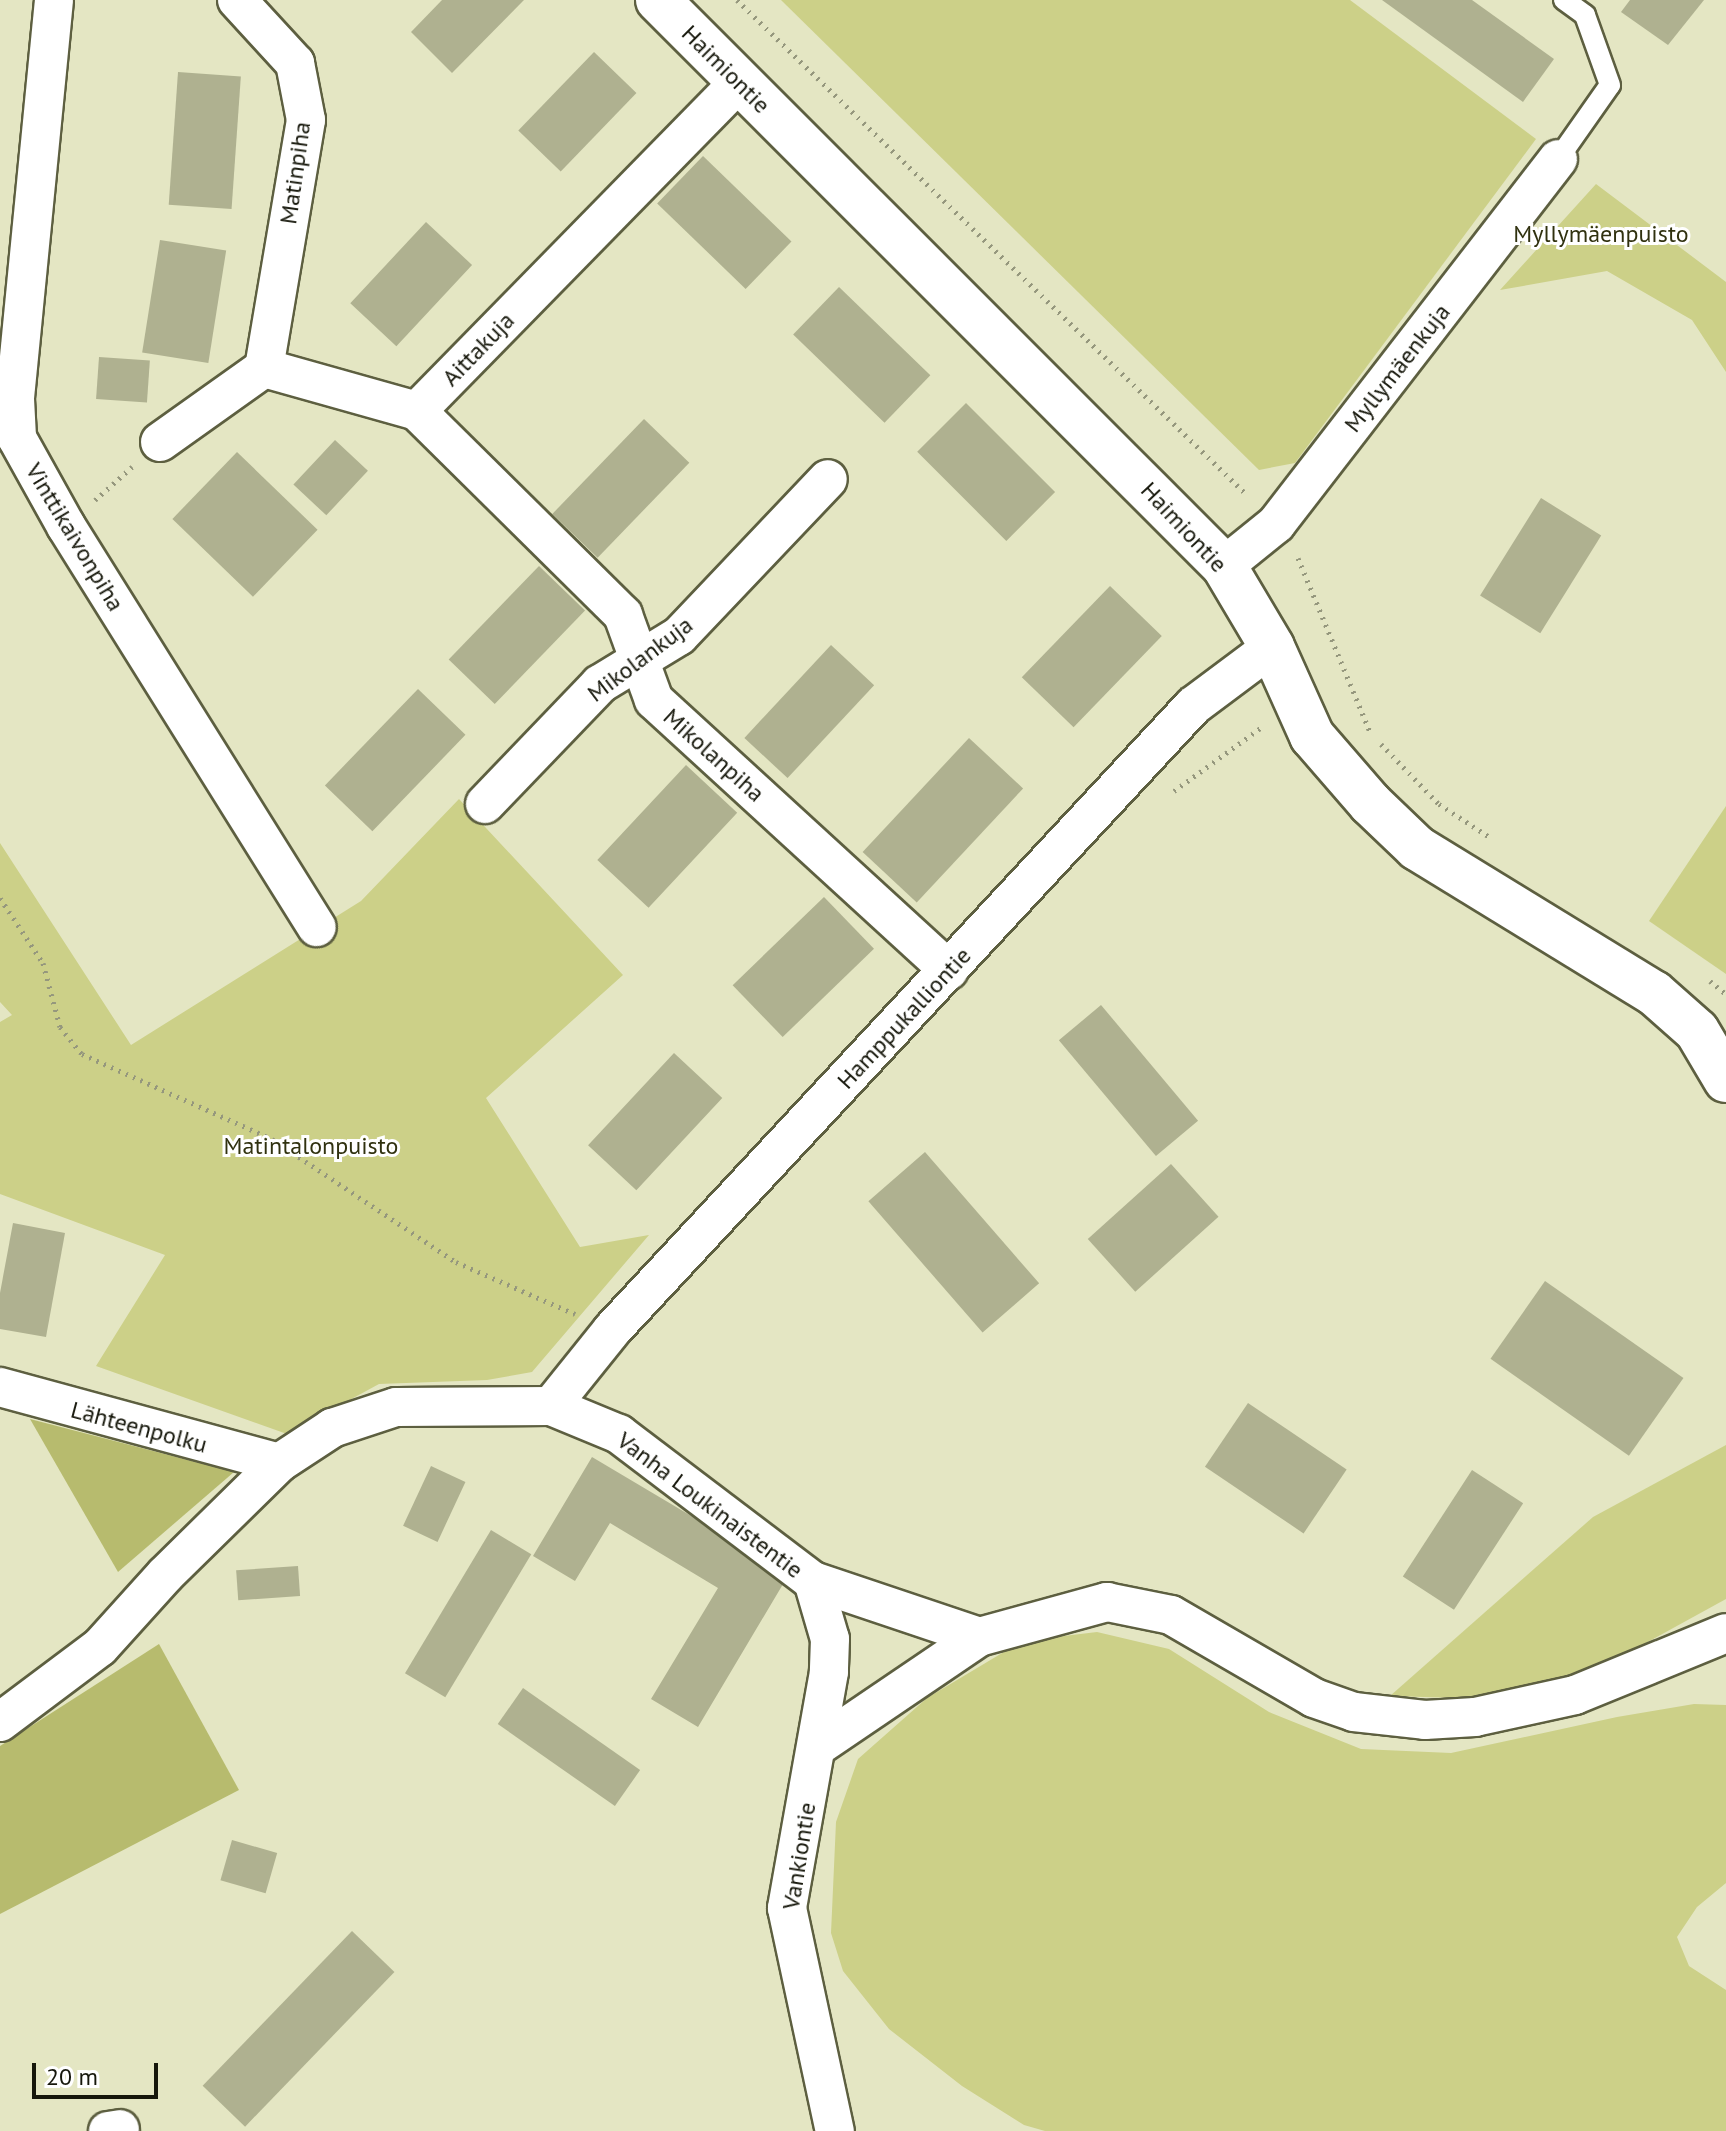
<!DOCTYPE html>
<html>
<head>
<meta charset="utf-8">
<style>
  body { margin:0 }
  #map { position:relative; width:1726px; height:2131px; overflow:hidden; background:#e4e6c3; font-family:"PT Sans",sans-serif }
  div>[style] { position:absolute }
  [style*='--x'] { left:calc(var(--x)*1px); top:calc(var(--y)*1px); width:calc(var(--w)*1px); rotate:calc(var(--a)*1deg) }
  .green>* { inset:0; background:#ccd088 }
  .forest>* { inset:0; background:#b7bb6e }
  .building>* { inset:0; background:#afb190; transform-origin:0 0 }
  .path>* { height:5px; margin-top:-2.5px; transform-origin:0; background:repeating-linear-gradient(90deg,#95977d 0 2px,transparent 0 8px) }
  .roads { filter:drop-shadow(2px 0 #5d5f40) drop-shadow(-2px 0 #5d5f40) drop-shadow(0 2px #5d5f40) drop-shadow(0 -2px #5d5f40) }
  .service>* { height:20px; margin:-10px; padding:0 10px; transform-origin:10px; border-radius:10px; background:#fff }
  .minor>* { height:38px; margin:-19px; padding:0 19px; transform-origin:19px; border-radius:19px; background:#fff }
  .tertiary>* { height:44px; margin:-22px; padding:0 22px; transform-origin:22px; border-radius:22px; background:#fff }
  span { translate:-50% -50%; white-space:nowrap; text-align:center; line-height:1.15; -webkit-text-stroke:6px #fff; paint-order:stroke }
  .street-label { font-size:24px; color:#16170b }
  .park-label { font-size:24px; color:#30310f }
  .scale { position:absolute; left:32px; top:2063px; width:126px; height:36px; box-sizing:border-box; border:4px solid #16170b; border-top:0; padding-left:10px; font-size:24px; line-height:28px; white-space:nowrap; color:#16170b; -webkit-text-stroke:6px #fff; paint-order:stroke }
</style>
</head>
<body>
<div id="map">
  <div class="green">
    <div style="clip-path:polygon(781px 0,1350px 0,1536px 139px,1295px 463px,1259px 470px)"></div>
    <div style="clip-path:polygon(1596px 184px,1726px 282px,1726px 372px,1692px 320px,1607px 271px,1500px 290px)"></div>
    <div style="clip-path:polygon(459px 799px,623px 975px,486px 1098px,580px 1247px,649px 1235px,532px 1372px,487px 1380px,379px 1384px,287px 1434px,96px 1366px,165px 1255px,0 1194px,0 1022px,12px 1015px,0 1002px,0 843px,131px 1045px,361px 901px)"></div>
    <div style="clip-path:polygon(1726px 806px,1726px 974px,1649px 921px)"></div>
    <div style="clip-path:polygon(1726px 1445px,1726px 1599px,1604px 1666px,1492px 1699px,1390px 1696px,1593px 1517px)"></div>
    <div style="clip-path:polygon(1097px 1632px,1169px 1649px,1269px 1712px,1361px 1749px,1451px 1753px,1617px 1717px,1694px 1704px,1726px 1705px,1726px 1883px,1697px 1907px,1677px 1937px,1689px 1966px,1726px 1990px,1726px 2131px,1045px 2131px,1024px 2125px,962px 2086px,889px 2029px,843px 1971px,831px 1933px,836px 1822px,858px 1759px,927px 1698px,1022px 1641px)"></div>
  </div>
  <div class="forest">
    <div style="clip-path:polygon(30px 1419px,234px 1472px,118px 1572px)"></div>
    <div style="clip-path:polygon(159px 1644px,239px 1790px,0 1914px,0 1746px)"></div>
  </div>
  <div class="building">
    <div style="clip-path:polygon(442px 0,524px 0,452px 73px,411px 32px)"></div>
    <div style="clip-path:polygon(1382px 0,1472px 0,1554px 59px,1523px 102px)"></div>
    <div style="clip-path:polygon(1630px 0,1704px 0,1668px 45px,1621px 12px)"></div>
    <div style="left:594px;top:52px;width:59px;height:109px;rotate:44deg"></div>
    <div style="left:178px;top:72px;width:63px;height:133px;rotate:4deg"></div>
    <div style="left:703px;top:156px;width:123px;height:66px;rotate:44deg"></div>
    <div style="left:426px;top:222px;width:63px;height:111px;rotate:43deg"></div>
    <div style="left:160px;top:240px;width:67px;height:114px;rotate:9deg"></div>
    <div style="left:839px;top:287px;width:127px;height:66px;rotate:44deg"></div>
    <div style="left:99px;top:357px;width:51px;height:42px;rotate:4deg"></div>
    <div style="left:966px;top:403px;width:126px;height:69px;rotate:45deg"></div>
    <div style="left:644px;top:419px;width:63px;height:132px;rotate:44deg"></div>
    <div style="left:335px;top:440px;width:45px;height:61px;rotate:43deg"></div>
    <div style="left:237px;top:452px;width:112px;height:93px;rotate:44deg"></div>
    <div style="left:1541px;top:498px;width:71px;height:115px;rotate:32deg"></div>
    <div style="left:539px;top:566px;width:64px;height:130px;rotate:44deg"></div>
    <div style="left:1110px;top:586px;width:72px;height:127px;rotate:44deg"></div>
    <div style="left:831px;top:645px;width:59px;height:127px;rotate:43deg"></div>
    <div style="left:418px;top:689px;width:66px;height:134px;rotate:44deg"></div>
    <div style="left:969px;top:738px;width:74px;height:156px;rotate:43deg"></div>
    <div style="left:686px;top:765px;width:70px;height:130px;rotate:43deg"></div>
    <div style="left:824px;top:897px;width:72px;height:127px;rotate:46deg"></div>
    <div style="left:1101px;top:1005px;width:151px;height:55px;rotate:50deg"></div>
    <div style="left:674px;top:1053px;width:66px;height:126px;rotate:43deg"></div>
    <div style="left:925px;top:1152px;width:174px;height:75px;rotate:49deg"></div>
    <div style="left:1171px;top:1164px;width:71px;height:112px;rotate:48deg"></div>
    <div style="clip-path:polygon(13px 1223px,65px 1233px,46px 1337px,0 1329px,0 1293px)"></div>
    <div style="left:1545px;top:1281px;width:169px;height:95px;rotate:35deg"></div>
    <div style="left:1248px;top:1403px;width:119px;height:77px;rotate:34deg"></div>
    <div style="clip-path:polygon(592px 1457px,789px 1574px,698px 1727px,651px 1699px,718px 1588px,610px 1523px,575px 1581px,533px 1556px)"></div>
    <div style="left:431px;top:1466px;width:38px;height:66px;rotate:25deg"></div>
    <div style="left:1472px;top:1470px;width:61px;height:127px;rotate:33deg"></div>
    <div style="left:491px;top:1530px;width:47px;height:167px;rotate:31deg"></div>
    <div style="left:298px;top:1566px;width:30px;height:62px;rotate:86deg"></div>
    <div style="left:523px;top:1688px;width:143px;height:44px;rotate:35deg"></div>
    <div style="left:232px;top:1840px;width:47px;height:42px;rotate:16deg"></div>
    <div style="left:352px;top:1931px;width:59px;height:215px;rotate:44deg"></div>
  </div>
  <div class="path">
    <div style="--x:737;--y:0;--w:711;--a:44.14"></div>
    <div style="--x:95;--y:500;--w:50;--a:-41.7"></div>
    <div style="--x:1298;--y:558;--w:191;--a:67.5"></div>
    <div style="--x:1381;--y:744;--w:83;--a:46"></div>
    <div style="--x:1439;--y:804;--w:62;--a:33.2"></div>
    <div style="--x:1174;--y:791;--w:110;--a:-36.1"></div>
    <div style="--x:0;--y:898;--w:78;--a:56.5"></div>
    <div style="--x:43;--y:963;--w:66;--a:75.1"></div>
    <div style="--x:60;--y:1027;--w:35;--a:51"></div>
    <div style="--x:82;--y:1054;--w:208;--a:24.1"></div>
    <div style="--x:272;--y:1139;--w:221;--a:33.8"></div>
    <div style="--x:456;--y:1262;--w:130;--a:23.6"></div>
    <div style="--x:1710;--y:981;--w:21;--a:39"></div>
  </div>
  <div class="roads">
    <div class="service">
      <div style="--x:1558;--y:159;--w:90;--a:-54.9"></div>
      <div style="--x:1610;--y:85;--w:74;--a:-109.7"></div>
      <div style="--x:1585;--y:15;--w:26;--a:-144"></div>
    </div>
    <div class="minor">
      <div style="--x:54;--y:0;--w:401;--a:95.6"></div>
      <div style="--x:15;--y:399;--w:39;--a:87"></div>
      <div style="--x:17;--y:438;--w:101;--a:60.9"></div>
      <div style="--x:66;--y:526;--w:473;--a:58"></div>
      <div style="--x:237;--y:0;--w:86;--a:47.4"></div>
      <div style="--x:295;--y:63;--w:58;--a:79.1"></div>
      <div style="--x:306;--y:120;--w:252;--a:99.6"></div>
      <div style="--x:417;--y:411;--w:290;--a:44.7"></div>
      <div style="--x:623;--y:615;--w:90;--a:70"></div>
      <div style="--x:654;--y:700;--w:400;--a:42.5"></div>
      <div style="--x:160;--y:442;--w:128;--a:-35.4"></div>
      <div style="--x:264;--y:368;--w:159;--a:15.7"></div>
      <div style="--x:417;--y:411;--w:460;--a:-45.6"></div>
      <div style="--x:1224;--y:566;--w:67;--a:-38.9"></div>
      <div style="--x:1276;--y:524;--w:461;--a:-52.3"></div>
      <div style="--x:485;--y:804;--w:166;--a:-46.2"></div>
      <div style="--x:600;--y:684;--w:92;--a:-31.3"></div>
      <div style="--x:679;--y:636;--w:216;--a:-46.5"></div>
      <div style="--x:0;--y:1387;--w:289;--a:15.2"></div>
      <div style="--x:551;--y:1406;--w:97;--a:-51.2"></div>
      <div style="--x:612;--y:1330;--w:853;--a:-47.04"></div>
      <div style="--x:1193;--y:706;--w:99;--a:-36.8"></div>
      <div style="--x:813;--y:1581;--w:60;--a:73.7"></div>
      <div style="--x:830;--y:1639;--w:33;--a:92"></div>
      <div style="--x:829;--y:1672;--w:240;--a:100.1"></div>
      <div style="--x:787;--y:1908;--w:228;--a:77.9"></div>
      <div style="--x:0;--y:1722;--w:125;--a:-36.9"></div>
      <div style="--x:100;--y:1647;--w:97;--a:-47.9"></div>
      <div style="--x:165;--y:1575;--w:160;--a:-44.5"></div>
      <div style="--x:279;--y:1463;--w:64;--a:-33.4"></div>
      <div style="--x:332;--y:1428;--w:67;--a:-18.2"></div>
      <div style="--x:396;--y:1407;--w:155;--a:-0.4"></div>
      <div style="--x:551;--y:1406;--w:74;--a:22.4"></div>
      <div style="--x:619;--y:1434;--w:243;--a:37.2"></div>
      <div style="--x:813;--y:1581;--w:175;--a:18.6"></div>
      <div style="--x:979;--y:1637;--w:133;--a:-15.3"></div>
      <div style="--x:1107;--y:1602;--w:65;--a:11.5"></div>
      <div style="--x:1171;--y:1615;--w:165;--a:30.1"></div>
      <div style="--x:1314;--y:1698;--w:42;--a:19.3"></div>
      <div style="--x:1354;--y:1712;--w:71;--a:6.4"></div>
      <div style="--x:1425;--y:1720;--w:50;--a:-3.4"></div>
      <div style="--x:1475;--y:1717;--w:102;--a:-12.4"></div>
      <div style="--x:1575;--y:1695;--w:163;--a:-22.3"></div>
      <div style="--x:818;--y:1746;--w:194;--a:-34.1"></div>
      <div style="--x:108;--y:2131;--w:12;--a:-9"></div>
    </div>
    <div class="tertiary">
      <div style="--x:658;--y:0;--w:800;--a:45"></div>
      <div style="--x:1224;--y:566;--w:94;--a:59.3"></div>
      <div style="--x:1272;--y:647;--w:98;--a:65.8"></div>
      <div style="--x:1312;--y:736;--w:89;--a:49.1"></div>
      <div style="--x:1370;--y:803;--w:65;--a:43.8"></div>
      <div style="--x:1417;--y:848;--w:278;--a:31.5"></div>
      <div style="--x:1654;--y:993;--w:57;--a:41.5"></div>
      <div style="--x:1697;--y:1031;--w:57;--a:59.4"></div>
    </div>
  </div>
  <div class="street-label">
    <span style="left:726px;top:69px;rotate:45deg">Haimiontie</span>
    <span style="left:295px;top:173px;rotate:-82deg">Matinpiha</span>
    <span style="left:478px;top:349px;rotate:-46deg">Aittakuja</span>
    <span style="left:1397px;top:368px;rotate:-52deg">Myllymäenkuja</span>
    <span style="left:1184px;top:527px;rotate:47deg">Haimiontie</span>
    <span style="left:75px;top:537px;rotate:59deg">Vinttikaivonpiha</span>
    <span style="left:640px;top:659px;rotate:-37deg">Mikolankuja</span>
    <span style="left:714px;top:755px;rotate:42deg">Mikolanpiha</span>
    <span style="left:904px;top:1018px;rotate:-47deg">Hamppukalliontie</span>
    <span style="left:139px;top:1427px;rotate:15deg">Lähteenpolku</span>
    <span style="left:710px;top:1505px;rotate:37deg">Vanha Loukinaistentie</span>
    <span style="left:799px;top:1856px;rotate:-81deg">Vankiontie</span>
  </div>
  <div class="park-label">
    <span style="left:1601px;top:234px">Myllymäenpuisto</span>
    <span style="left:311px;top:1146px">Matintalonpuisto</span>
  </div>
  <div class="scale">20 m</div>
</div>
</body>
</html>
